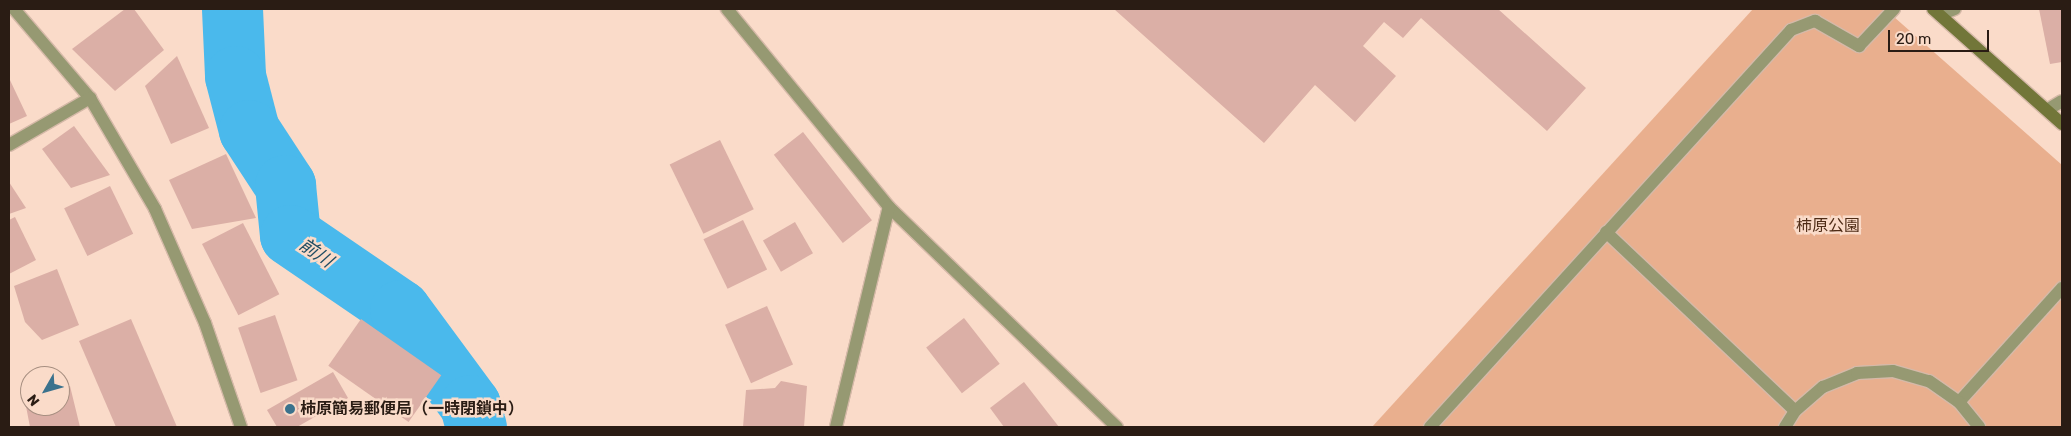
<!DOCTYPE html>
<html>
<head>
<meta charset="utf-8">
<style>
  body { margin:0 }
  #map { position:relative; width:2071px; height:436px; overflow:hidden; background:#fadbc9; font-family:Rubik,"Noto Sans JP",sans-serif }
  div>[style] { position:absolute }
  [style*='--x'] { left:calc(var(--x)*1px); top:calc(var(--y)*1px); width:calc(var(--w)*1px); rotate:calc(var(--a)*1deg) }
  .green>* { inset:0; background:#e9af8e }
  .river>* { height:61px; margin:-30.5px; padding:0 30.5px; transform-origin:30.5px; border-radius:30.5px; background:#4ab9ec }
  .building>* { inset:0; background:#dbafa6; transform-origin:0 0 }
  .roads { filter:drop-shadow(1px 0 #d5b9a8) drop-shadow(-1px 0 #d5b9a8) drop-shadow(0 1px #d5b9a8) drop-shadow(0 -1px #d5b9a8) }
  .lane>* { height:12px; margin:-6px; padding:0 6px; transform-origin:6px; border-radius:6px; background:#969972 }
  .street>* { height:12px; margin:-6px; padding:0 6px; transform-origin:6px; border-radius:6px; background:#969972 }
  .secondary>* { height:12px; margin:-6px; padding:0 6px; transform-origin:6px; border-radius:6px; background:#727639 }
  .dots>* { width:14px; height:14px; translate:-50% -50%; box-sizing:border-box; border:2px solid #fadbc9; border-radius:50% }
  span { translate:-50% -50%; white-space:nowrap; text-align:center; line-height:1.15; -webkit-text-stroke:5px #fadbc9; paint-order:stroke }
  .park-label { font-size:16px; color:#4f2c16 }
  .poi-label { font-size:16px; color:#2a1c14; font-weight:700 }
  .left { translate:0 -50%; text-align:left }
  .water-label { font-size:18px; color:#204d63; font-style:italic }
  .frame { position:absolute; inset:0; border:10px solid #2a1c14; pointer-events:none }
  .north { position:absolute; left:20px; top:366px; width:50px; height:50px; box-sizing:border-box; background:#fadbc9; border:1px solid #a78f81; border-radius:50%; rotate:232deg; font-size:14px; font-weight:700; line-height:20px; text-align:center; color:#2a1c14 }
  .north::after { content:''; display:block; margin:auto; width:18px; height:22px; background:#3b728d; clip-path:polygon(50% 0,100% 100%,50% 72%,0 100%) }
  .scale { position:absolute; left:1888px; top:30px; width:101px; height:22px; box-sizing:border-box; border:2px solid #2a1c14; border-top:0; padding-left:6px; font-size:15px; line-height:18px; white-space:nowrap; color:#2a1c14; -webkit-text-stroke:4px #fadbc9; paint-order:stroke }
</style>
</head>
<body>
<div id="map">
  <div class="green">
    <div style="clip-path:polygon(1753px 9px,1885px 9px,2062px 165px,2062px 427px,1372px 427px)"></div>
  </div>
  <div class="river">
    <div style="--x:232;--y:9;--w:67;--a:87.4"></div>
    <div style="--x:235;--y:76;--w:56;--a:75.5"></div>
    <div style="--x:249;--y:130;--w:66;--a:56.8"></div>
    <div style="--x:285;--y:185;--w:50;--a:84.3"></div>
    <div style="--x:290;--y:235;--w:133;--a:34.3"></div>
    <div style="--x:400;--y:310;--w:118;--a:53.6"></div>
    <div style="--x:470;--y:405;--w:23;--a:75"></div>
  </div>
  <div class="building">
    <div style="clip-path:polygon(125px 9px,134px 9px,164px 50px,115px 91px,72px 49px)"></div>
    <div style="clip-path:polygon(1114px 9px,1498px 9px,1586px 88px,1547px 131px,1421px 18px,1403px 38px,1384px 22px,1363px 46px,1396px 76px,1355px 122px,1315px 85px,1264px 143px)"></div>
    <div style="clip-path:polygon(2039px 9px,2062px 9px,2062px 62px,2050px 64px)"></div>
    <div style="clip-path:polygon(177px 56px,209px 128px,171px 144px,145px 86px)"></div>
    <div style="clip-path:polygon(9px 78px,27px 116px,9px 124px)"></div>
    <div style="clip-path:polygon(74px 126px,110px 175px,71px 188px,42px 149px)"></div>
    <div style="left:803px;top:132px;width:112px;height:37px;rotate:52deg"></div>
    <div style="left:720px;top:140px;width:77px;height:56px;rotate:64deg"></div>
    <div style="clip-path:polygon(226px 154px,256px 218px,192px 229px,169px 180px)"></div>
    <div style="clip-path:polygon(9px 182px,26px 208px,9px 214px)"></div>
    <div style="left:110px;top:186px;width:53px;height:51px;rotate:64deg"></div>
    <div style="clip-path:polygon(15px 217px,36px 260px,9px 274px,9px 220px)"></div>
    <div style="left:743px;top:220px;width:55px;height:44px;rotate:64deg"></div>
    <div style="left:795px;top:222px;width:36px;height:37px;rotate:60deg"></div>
    <div style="left:243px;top:223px;width:80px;height:46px;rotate:63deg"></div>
    <div style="clip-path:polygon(57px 269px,79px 325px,42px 340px,25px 322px,14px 286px)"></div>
    <div style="left:767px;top:306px;width:64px;height:46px;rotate:66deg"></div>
    <div style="left:275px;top:315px;width:69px;height:39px;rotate:71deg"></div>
    <div style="left:964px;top:318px;width:58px;height:48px;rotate:52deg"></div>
    <div style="clip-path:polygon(131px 319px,177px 427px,116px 427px,79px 341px)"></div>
    <div style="left:361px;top:319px;width:98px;height:57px;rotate:35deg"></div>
    <div style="clip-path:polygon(333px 372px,348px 398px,297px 427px,277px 427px,267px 410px)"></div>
    <div style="clip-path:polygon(781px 381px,807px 386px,804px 427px,743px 427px,746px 390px,775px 388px)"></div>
    <div style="clip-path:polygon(1024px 382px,1059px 427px,1004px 427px,990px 408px)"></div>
    <div style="clip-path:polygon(70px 386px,80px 427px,30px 427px,24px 396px,30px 394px,30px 406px,60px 406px,60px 388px)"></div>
  </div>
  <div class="roads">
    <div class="lane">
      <div style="--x:1606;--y:232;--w:260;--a:43.4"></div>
      <div style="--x:1959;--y:402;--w:154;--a:-47.9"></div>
      <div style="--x:1430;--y:427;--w:537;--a:-47.72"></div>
      <div style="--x:1791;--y:30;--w:26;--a:-21"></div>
      <div style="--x:1815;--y:21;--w:51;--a:29.6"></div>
      <div style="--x:1859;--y:46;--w:51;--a:-46.6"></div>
      <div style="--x:1785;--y:427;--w:19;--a:-58"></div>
      <div style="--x:1795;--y:411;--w:37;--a:-41"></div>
      <div style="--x:1823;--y:387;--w:37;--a:-22"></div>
      <div style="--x:1857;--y:373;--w:36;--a:-3"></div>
      <div style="--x:1893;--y:371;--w:37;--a:16"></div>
      <div style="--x:1929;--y:381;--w:37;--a:35"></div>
      <div style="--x:1959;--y:402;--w:32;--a:51"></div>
    </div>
    <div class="street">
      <div style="--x:14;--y:9;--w:117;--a:49.5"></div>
      <div style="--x:90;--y:98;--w:129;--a:59.6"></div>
      <div style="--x:155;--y:209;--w:124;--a:66.3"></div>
      <div style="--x:205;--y:323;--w:110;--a:70.9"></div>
      <div style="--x:727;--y:9;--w:256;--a:50.7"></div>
      <div style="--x:889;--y:207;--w:317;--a:44"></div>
      <div style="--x:1940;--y:15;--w:16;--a:-22"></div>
      <div style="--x:2047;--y:110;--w:17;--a:-31"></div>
      <div style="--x:9;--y:145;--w:94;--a:-30.1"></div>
      <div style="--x:836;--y:427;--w:226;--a:-76.5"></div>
    </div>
    <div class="secondary">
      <div style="--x:1933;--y:9;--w:173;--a:41.7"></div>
    </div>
  </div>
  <div class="dots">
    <div style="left:290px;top:409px;background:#3b728d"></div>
  </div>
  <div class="park-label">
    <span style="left:1828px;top:226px">柿原公園</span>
  </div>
  <div class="poi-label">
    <span class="left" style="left:300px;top:409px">柿原簡易郵便局（一時閉鎖中）</span>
  </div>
  <div class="water-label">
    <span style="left:316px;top:253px;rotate:34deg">前川</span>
  </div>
  <div class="frame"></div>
  <div class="north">N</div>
  <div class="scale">20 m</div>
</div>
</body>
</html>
